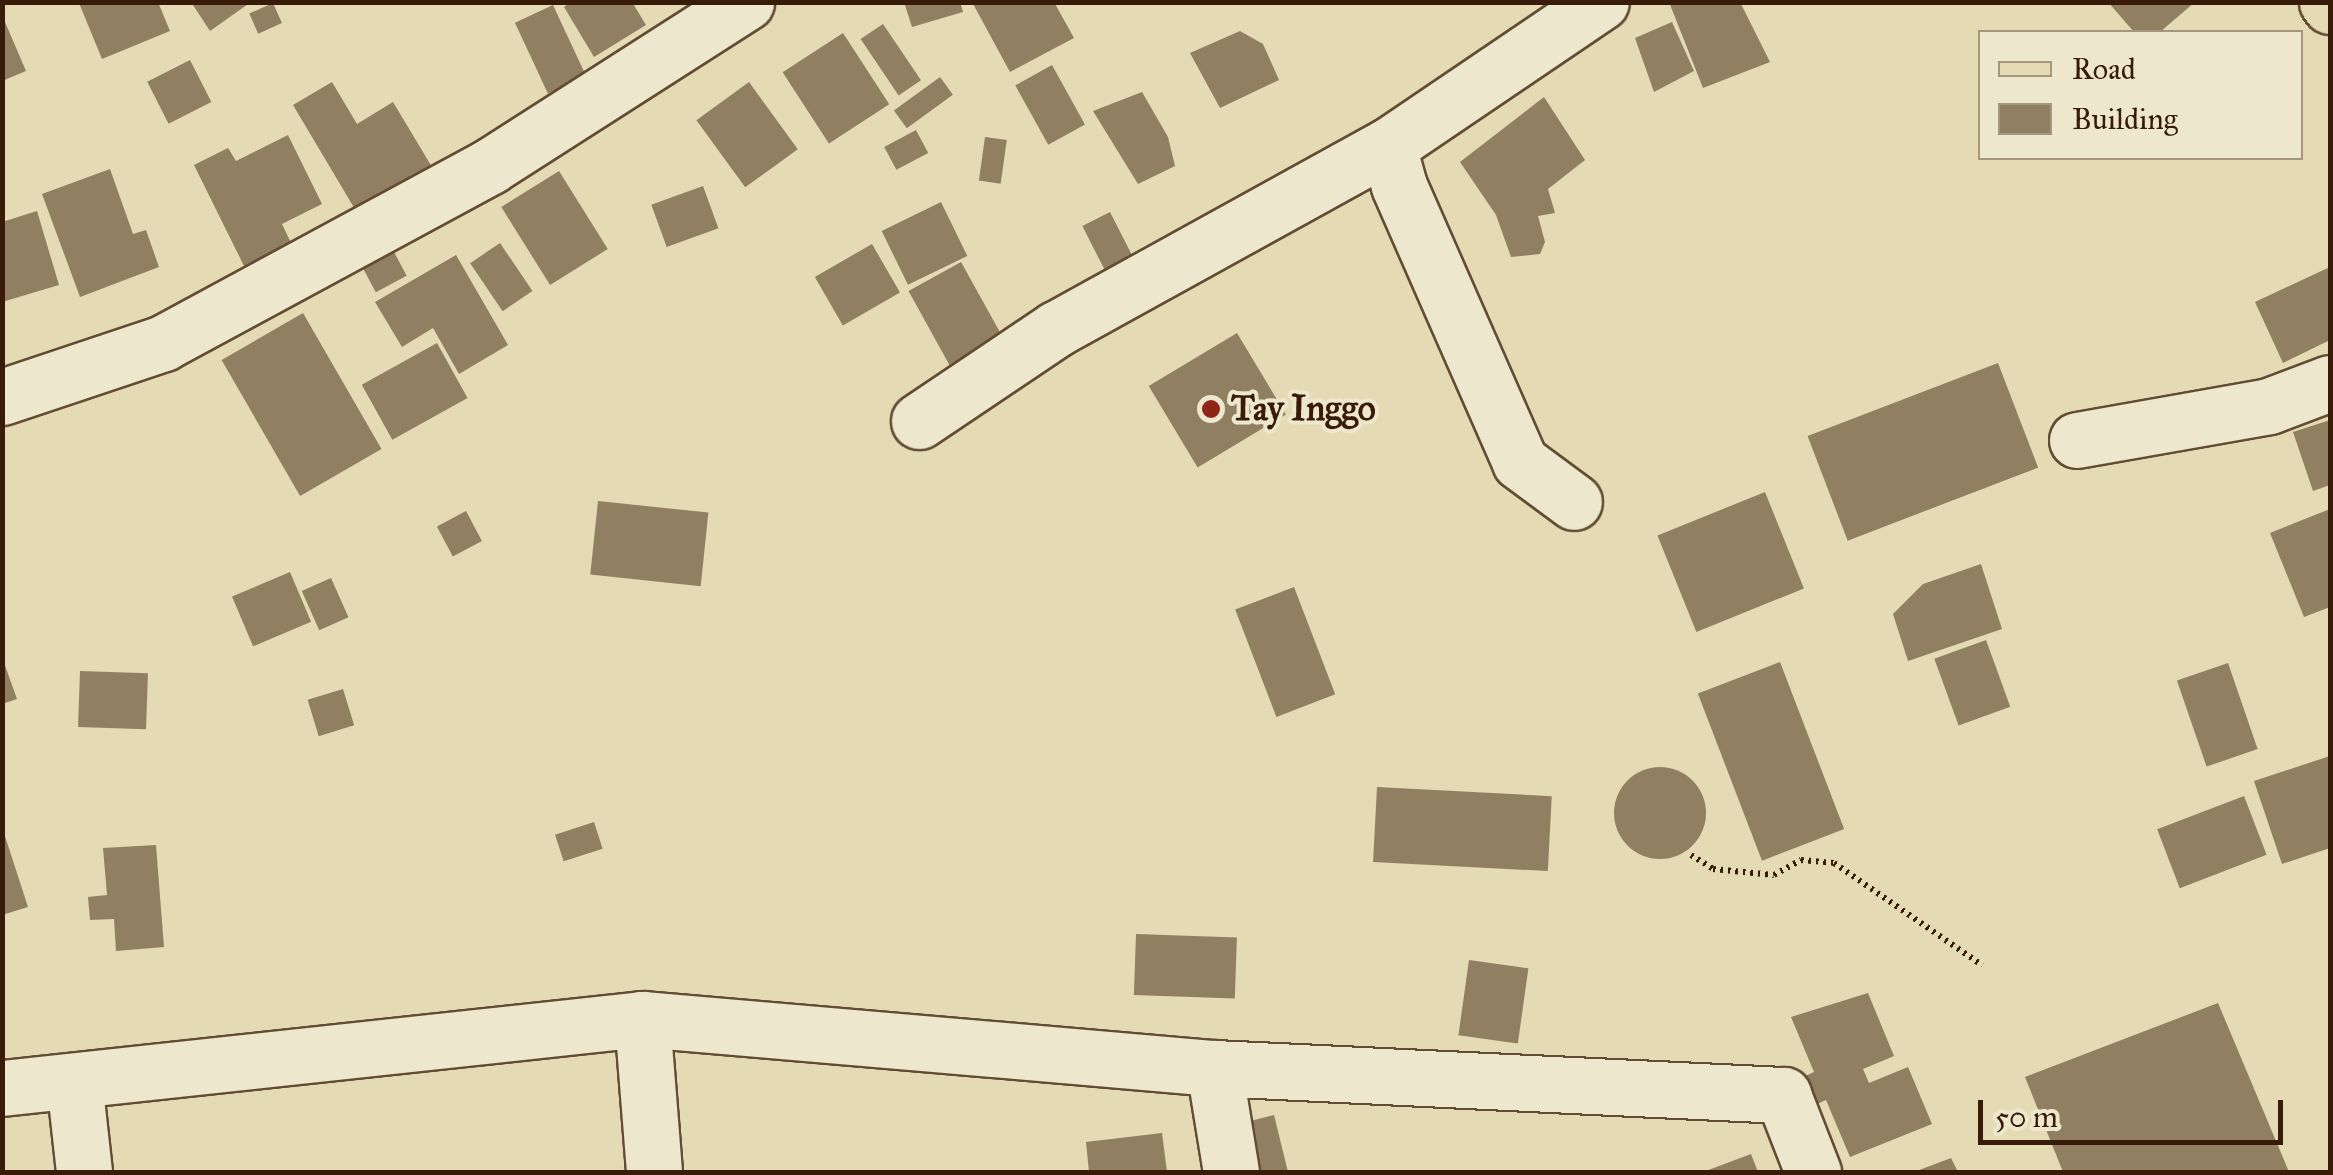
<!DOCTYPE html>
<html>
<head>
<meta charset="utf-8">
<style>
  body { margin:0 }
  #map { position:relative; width:2333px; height:1175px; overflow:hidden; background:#e4dab4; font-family:"IM FELL Great Primer",serif }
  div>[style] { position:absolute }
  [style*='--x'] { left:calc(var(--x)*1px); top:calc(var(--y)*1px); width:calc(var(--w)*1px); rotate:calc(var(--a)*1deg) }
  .building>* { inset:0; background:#917f62; transform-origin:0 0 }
  .round { border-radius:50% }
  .path>* { height:6px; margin-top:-3px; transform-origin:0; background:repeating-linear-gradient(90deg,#381c09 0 2.5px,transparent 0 7.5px) }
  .roads { filter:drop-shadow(2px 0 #634c34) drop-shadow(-2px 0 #634c34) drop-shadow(0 2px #634c34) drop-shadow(0 -2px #634c34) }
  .minor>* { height:55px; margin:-27.5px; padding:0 27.5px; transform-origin:27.5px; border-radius:27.5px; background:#ede7ce }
  .major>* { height:55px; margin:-27.5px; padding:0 27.5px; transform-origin:27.5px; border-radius:27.5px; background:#e4dab4 }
  .dots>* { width:28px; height:28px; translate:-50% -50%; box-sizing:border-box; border:5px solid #ede7ce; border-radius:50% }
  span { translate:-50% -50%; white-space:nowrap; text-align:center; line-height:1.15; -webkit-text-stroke:8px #ede7ce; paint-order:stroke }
  .poi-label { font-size:35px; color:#381c09; font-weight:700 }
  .left { translate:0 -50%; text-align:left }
  .frame { position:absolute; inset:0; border:5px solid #381c09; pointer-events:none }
  .legend { position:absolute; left:1978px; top:30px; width:325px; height:130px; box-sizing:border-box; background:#ede7ce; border:2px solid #a5967f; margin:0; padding:12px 18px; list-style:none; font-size:30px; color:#381c09 }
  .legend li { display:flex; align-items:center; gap:20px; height:50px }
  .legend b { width:50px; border:2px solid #a5967f }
  .scale { position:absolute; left:1978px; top:1100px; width:305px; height:45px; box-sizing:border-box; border:5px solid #381c09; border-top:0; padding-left:12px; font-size:30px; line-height:35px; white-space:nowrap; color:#381c09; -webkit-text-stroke:8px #ede7ce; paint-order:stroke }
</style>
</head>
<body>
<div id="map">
  <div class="building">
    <div style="clip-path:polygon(158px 2px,170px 31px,102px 59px,79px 3px)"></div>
    <div style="clip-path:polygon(191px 2px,251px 2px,210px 31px)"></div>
    <div style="clip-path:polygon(571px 2px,632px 2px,646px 25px,594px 57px,564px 7px)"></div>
    <div style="clip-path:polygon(904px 2px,960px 2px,963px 12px,912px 27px)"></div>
    <div style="clip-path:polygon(972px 2px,1054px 2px,1074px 38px,1010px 72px)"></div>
    <div style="clip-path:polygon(1669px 2px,1740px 2px,1770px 62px,1703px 88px)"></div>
    <div style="clip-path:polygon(2108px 2px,2195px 2px,2160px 32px,2134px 32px)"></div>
    <div style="left:273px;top:3px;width:22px;height:26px;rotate:66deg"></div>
    <div style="left:553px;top:5px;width:78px;height:42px;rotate:65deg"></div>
    <div style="clip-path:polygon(5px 22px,26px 71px,2px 81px,2px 23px)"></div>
    <div style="clip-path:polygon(1672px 22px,1694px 71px,1654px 92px,1635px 38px)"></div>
    <div style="left:883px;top:24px;width:68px;height:27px;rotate:56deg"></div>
    <div style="clip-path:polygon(1240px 31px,1263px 44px,1279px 80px,1220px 108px,1190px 53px)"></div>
    <div style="left:843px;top:33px;width:85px;height:72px;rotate:57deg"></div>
    <div style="left:190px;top:60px;width:47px;height:48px;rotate:63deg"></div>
    <div style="left:1052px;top:65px;width:68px;height:42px;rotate:61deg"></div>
    <div style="left:940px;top:77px;width:22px;height:57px;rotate:54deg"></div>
    <div style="clip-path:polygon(332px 82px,357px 124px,393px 102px,432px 167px,356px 211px,293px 105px)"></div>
    <div style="left:749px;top:82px;width:83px;height:65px;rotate:54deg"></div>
    <div style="clip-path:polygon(1142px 92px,1168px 137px,1175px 166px,1138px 184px,1093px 111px)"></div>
    <div style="clip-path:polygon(1544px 97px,1585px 160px,1548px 189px,1555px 213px,1538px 216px,1545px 242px,1540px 254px,1511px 257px,1496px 215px,1460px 162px)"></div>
    <div style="left:916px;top:130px;width:26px;height:36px;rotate:62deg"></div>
    <div style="clip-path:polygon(288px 135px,322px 204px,282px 224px,293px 247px,246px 270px,194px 165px,228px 148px,236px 161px)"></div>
    <div style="left:985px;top:137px;width:22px;height:44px;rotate:8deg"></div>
    <div style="clip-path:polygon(110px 169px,133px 234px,146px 230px,159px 267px,80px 297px,42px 194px)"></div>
    <div style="left:559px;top:171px;width:92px;height:68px;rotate:58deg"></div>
    <div style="left:703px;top:186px;width:45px;height:55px;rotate:70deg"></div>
    <div style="left:941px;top:202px;width:60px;height:66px;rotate:64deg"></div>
    <div style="clip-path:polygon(37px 211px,59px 285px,2px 302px,2px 222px)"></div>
    <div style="left:1110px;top:212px;width:51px;height:31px;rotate:63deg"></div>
    <div style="left:500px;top:243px;width:58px;height:36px;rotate:56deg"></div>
    <div style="left:872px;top:244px;width:56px;height:66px;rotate:60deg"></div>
    <div style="left:394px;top:252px;width:27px;height:35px;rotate:62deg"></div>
    <div style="clip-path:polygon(456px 255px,508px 345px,459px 374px,433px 328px,402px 347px,375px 302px)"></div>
    <div style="left:961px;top:262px;width:85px;height:60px;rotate:61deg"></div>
    <div style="clip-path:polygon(2330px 267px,2330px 340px,2283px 363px,2255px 302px)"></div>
    <div style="left:303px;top:313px;width:157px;height:94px;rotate:60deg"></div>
    <div style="left:1237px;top:333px;width:95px;height:103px;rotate:59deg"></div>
    <div style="left:437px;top:343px;width:63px;height:86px;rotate:61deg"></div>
    <div style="left:1998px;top:363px;width:112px;height:204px;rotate:69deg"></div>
    <div style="clip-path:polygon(2330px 420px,2330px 485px,2313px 491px,2293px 432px)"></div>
    <div style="left:1765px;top:492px;width:104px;height:116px;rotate:68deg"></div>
    <div style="left:598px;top:501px;width:111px;height:74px;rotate:6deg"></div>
    <div style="clip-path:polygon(2330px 509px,2330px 607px,2304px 617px,2270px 533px)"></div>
    <div style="left:466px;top:511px;width:34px;height:33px;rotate:62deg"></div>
    <div style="clip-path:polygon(1981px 564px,2002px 629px,1908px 661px,1893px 614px,1923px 584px)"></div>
    <div style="left:290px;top:572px;width:54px;height:63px;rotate:67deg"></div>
    <div style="left:331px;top:578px;width:43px;height:32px;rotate:66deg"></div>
    <div style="left:1294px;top:587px;width:115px;height:63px;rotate:69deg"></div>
    <div style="left:1986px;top:640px;width:71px;height:55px;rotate:70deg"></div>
    <div style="clip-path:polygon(2px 657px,17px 699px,2px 704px)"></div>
    <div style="left:1780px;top:662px;width:179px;height:88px;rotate:69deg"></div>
    <div style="left:2228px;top:663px;width:91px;height:54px;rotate:71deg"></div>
    <div style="left:80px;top:671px;width:68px;height:56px;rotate:2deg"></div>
    <div style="left:343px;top:689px;width:38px;height:37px;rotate:73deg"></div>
    <div style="clip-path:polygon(2330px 756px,2330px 848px,2282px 864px,2254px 781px)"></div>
    <div class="round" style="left:1614px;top:767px;width:92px;height:92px"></div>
    <div style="left:1377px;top:787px;width:175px;height:75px;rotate:3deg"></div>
    <div style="left:2244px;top:796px;width:63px;height:93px;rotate:69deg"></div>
    <div style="left:594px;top:822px;width:28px;height:41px;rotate:72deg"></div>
    <div style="clip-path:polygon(3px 830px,28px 907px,2px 915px,2px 831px)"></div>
    <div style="clip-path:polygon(156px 845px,164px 947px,116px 951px,114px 919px,90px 920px,88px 897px,107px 895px,103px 848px)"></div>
    <div style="left:1136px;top:934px;width:101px;height:61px;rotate:2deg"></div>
    <div style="left:1469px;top:960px;width:60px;height:76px;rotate:8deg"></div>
    <div style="clip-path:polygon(1868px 993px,1894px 1056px,1863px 1069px,1869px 1083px,1908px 1067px,1932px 1124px,1850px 1157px,1826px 1100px,1811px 1107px,1799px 1079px,1814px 1072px,1791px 1017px)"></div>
    <div style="clip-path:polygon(2218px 1003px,2289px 1172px,2063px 1172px,2025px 1077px)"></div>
    <div style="clip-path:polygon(1274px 1115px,1288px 1172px,1254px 1172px,1242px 1123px)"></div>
    <div style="clip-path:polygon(1162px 1133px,1167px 1172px,1089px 1172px,1086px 1142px)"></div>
    <div style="clip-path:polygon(1751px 1154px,1758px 1172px,1703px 1172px)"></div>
    <div style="clip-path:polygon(1951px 1158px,1958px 1172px,1914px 1172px)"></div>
  </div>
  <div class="path">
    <div style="--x:1691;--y:855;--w:26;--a:32"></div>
    <div style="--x:1713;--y:869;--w:61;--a:5.6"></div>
    <div style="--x:1774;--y:875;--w:31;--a:-29"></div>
    <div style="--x:1801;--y:860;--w:33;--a:5"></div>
    <div style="--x:1834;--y:863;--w:180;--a:34.6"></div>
  </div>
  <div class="roads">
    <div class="minor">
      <div style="--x:1388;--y:146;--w:41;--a:74.6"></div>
      <div style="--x:1399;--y:186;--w:301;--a:66.3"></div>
      <div style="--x:1520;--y:462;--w:67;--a:36.5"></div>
      <div style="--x:2;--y:397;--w:170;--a:-18.5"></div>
      <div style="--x:163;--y:343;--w:372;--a:-28.4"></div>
      <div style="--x:490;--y:166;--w:304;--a:-32.6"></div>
      <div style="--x:919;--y:421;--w:165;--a:-33.9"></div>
      <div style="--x:1056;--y:329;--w:379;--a:-28.9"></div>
      <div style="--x:1388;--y:146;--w:257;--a:-34.1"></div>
      <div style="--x:2077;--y:440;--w:195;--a:-10"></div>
      <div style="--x:2269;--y:406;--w:65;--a:-20.7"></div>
      <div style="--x:642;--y:1019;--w:153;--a:85.5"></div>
      <div style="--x:1214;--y:1068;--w:105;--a:80.7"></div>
      <div style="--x:74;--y:1081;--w:92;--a:83.7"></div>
      <div style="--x:2;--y:1088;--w:644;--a:-6.15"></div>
      <div style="--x:642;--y:1019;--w:574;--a:4.9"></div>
      <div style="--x:1214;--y:1068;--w:570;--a:2.72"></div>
      <div style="--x:1783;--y:1095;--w:83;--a:68.7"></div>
    </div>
    <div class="major">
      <div style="--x:2327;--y:2;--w:5;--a:53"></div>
    </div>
  </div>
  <div class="dots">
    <div style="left:1211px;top:409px;background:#8f2418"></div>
  </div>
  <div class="poi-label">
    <span class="left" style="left:1231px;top:409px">Tay Inggo</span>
  </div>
  <div class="frame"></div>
  <ul class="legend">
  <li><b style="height:12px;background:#e4dab4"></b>Road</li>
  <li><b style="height:28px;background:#917f62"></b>Building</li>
  </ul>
  <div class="scale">50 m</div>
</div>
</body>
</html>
